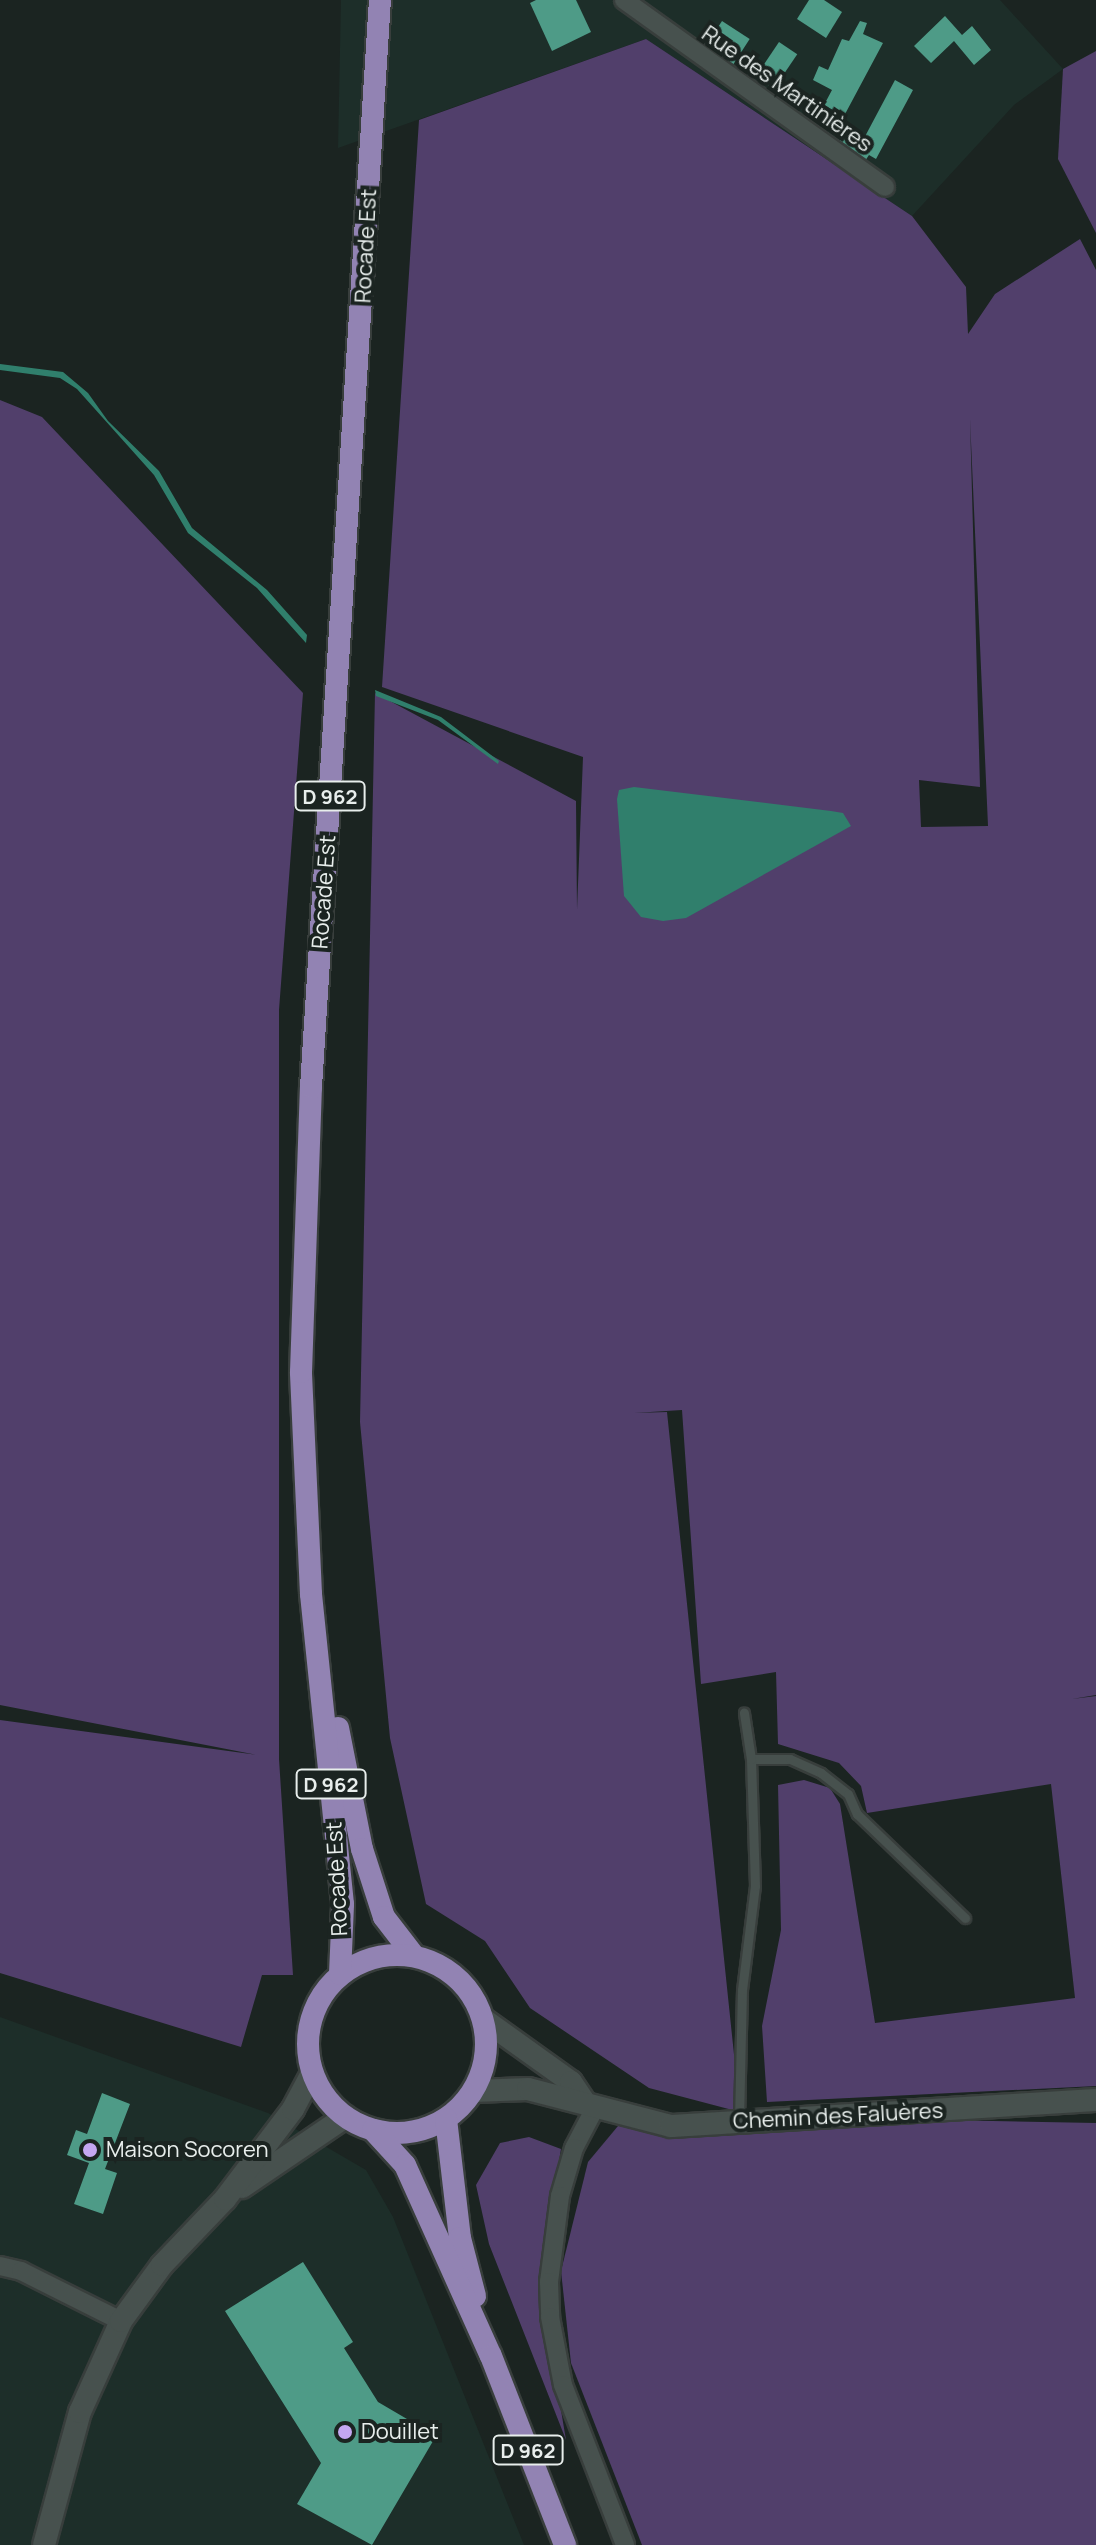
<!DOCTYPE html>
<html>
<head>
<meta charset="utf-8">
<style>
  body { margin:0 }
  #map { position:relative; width:1096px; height:2545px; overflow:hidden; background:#1b2421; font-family:Manrope,sans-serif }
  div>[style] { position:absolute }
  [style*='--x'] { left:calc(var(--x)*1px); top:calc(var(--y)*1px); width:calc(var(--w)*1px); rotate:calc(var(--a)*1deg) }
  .built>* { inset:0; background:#1d2e29 }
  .green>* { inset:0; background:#513f6b }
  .water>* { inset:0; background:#307f6c }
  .building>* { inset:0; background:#4e9b87; transform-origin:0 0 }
  .roads { filter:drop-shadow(2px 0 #383e3c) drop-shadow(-2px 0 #383e3c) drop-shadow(0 2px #383e3c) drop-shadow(0 -2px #383e3c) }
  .service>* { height:9px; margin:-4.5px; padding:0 4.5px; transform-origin:4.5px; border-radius:4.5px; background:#47514e }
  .minor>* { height:18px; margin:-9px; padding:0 9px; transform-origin:9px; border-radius:9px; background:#47514e }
  .tertiary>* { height:22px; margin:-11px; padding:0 11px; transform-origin:11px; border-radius:11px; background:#47514e }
  .primary>* { height:22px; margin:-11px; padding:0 11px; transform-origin:11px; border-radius:11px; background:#9283b3 }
  .primary>.ring { margin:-11px; padding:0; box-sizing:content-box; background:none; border:22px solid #9283b3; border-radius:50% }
  .dots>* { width:22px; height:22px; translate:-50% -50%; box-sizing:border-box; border:4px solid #1b2421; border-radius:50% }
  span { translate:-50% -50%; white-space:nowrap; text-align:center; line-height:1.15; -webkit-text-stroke:8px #1b2421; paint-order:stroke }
  .shield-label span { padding:2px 6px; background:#1b2421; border:2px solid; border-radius:6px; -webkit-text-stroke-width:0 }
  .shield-label { font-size:20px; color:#e8eeec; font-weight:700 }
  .street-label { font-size:22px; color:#e8eeec }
  .poi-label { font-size:22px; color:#e8eeec }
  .left { translate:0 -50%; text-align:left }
</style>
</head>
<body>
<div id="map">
  <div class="built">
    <div style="clip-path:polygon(341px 0,1000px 0,1063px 69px,1014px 105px,912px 216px,646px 39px,338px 148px)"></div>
    <div style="clip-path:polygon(0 2017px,268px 2113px,366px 2170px,393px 2217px,524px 2545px,0 2545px)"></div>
  </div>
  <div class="green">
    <div style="clip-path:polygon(evenodd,646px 39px,912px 216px,966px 287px,968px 334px,995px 294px,1080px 239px,1096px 270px,1096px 1695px,1072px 1699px,1096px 1696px,1096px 2086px,767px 2102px,762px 2026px,781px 1930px,778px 1785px,804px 1780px,830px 1788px,840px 1804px,875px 2023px,1075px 1998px,1051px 1784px,867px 1813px,861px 1786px,839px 1763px,778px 1744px,776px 1672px,701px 1684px,682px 1410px,634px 1413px,667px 1412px,740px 2112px,649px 2088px,530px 2008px,485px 1941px,426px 1904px,390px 1738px,360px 1422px,375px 693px,576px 801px,577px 910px,583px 757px,382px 687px,419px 120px,646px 39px,970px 419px,988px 826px,921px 827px,919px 780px,980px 787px,970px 419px)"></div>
    <div style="clip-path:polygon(1096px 51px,1096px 233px,1058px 159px,1063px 69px)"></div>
    <div style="clip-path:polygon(0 400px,42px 417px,303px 693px,279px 1010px,279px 1759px,293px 1975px,262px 1975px,241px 2047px,0 1973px,0 1720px,257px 1755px,0 1705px)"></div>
    <div style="clip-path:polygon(628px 2114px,1096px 2123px,1096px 2545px,642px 2545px,571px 2363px,561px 2271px,588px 2162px)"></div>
    <div style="clip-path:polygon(529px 2137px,561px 2149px,539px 2279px,566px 2440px,489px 2244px,476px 2185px,500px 2143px)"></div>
  </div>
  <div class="water">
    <div style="clip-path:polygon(0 364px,63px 372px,88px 393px,108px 421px,159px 471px,192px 528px,267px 590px,307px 635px,306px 643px,257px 588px,188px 533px,154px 475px,77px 389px,60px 378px,0 370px)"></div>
    <div style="clip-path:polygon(375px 690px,441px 717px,499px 761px,498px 764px,438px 720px,376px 696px)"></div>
    <div style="clip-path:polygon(634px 787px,831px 811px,843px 813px,851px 826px,686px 918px,663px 921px,641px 917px,624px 896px,617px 799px,619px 790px)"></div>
  </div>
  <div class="building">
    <div style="clip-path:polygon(536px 0,576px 0,591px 32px,552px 51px,530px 3px)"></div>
    <div style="clip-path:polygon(809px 0,824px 0,842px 12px,826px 38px,797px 19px)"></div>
    <div style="clip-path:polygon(945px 16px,962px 35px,972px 26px,991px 50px,974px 65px,954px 41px,931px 63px,914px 46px)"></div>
    <div style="left:722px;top:21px;width:33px;height:30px;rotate:33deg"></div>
    <div style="clip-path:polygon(860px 21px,867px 23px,863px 34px,883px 43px,844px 116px,824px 105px,832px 90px,813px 80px,819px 66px,828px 70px,842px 39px,849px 41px)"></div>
    <div style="left:779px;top:42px;width:22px;height:42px;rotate:34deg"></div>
    <div style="clip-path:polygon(895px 80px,913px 90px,876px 159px,869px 155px,865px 161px,836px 146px,845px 134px,861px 144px)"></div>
    <div style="clip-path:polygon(102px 2093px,130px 2104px,105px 2169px,117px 2173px,103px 2214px,74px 2204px,89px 2163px,67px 2155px,76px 2130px,87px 2134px)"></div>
    <div style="clip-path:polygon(303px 2262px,353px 2342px,344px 2348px,378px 2402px,436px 2436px,372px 2545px,297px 2504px,321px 2463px,225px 2311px)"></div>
  </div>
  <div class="roads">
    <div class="service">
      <div style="--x:751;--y:1759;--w:39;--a:0"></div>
      <div style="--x:790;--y:1759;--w:34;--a:24"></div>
      <div style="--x:821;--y:1773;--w:34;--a:38"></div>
      <div style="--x:848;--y:1794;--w:22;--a:66"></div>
      <div style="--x:857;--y:1814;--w:150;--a:43.9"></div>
      <div style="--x:739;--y:2121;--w:131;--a:-88.7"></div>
      <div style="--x:742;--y:1990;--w:105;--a:-82.9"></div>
      <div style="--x:755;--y:1886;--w:127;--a:-91.8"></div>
      <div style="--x:751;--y:1759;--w:47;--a:-98.7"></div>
    </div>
    <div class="minor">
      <div style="--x:624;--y:0;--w:321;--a:35.6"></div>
      <div style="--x:596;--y:2106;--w:47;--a:117.6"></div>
      <div style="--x:574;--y:2148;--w:50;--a:106.3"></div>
      <div style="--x:560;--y:2196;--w:87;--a:97.3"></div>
      <div style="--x:549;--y:2282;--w:35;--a:88"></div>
      <div style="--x:550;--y:2317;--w:69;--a:79.2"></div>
      <div style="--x:563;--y:2385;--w:172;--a:68.8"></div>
      <div style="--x:0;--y:2266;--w:22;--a:13"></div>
      <div style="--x:21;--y:2271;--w:112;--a:26.6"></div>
    </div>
    <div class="tertiary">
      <div style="--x:483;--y:2019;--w:108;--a:35.6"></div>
      <div style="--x:571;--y:2082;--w:23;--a:56"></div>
      <div style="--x:474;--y:2091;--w:54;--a:-2.1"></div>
      <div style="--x:528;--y:2089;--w:148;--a:14.5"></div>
      <div style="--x:671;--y:2126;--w:426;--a:-3.5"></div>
      <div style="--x:242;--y:2187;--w:125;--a:-34.2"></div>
      <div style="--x:44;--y:2545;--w:138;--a:-74.9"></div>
      <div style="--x:80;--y:2412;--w:100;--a:-65.7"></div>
      <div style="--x:121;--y:2321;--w:69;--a:-53.8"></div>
      <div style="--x:162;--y:2265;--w:91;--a:-46.3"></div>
      <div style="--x:225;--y:2199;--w:113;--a:-52.9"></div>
      <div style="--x:293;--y:2109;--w:40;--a:-62"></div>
    </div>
    <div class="primary">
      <div style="--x:338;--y:1728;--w:123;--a:78.8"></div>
      <div style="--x:362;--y:1849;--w:71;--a:72.1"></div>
      <div style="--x:384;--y:1917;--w:49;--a:52.4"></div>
      <div class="ring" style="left:308px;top:1955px;width:156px;height:156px"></div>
      <div style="--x:340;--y:1974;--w:70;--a:-87.5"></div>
      <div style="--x:343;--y:1904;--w:312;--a:-95.9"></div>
      <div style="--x:311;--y:1594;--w:222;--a:-92.6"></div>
      <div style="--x:301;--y:1372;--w:285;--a:-88"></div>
      <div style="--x:311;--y:1087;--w:1089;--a:-86.37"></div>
      <div style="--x:446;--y:2119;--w:120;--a:83.3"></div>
      <div style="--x:460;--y:2238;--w:60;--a:75.5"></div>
      <div style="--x:373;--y:2130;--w:47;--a:47.6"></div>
      <div style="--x:405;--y:2165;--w:209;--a:65.8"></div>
      <div style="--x:491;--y:2356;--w:203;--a:68.6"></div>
    </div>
  </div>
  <div class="dots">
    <div style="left:90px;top:2150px;background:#c4a7f1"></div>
    <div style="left:345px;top:2432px;background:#c4a7f1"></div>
  </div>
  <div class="shield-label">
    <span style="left:330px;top:796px">D 962</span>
    <span style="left:331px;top:1784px">D 962</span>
    <span style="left:528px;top:2450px">D 962</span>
  </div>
  <div class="street-label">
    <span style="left:787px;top:89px;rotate:35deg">Rue des Martinières</span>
    <span style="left:366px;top:246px;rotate:-87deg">Rocade Est</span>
    <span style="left:324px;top:892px;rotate:-86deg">Rocade Est</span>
    <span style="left:337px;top:1879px;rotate:-93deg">Rocade Est</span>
    <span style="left:838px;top:2116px;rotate:-3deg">Chemin des Faluères</span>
  </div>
  <div class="poi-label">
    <span class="left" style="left:106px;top:2150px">Maison Socoren</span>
    <span class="left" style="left:361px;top:2432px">Douillet</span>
  </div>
</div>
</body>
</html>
